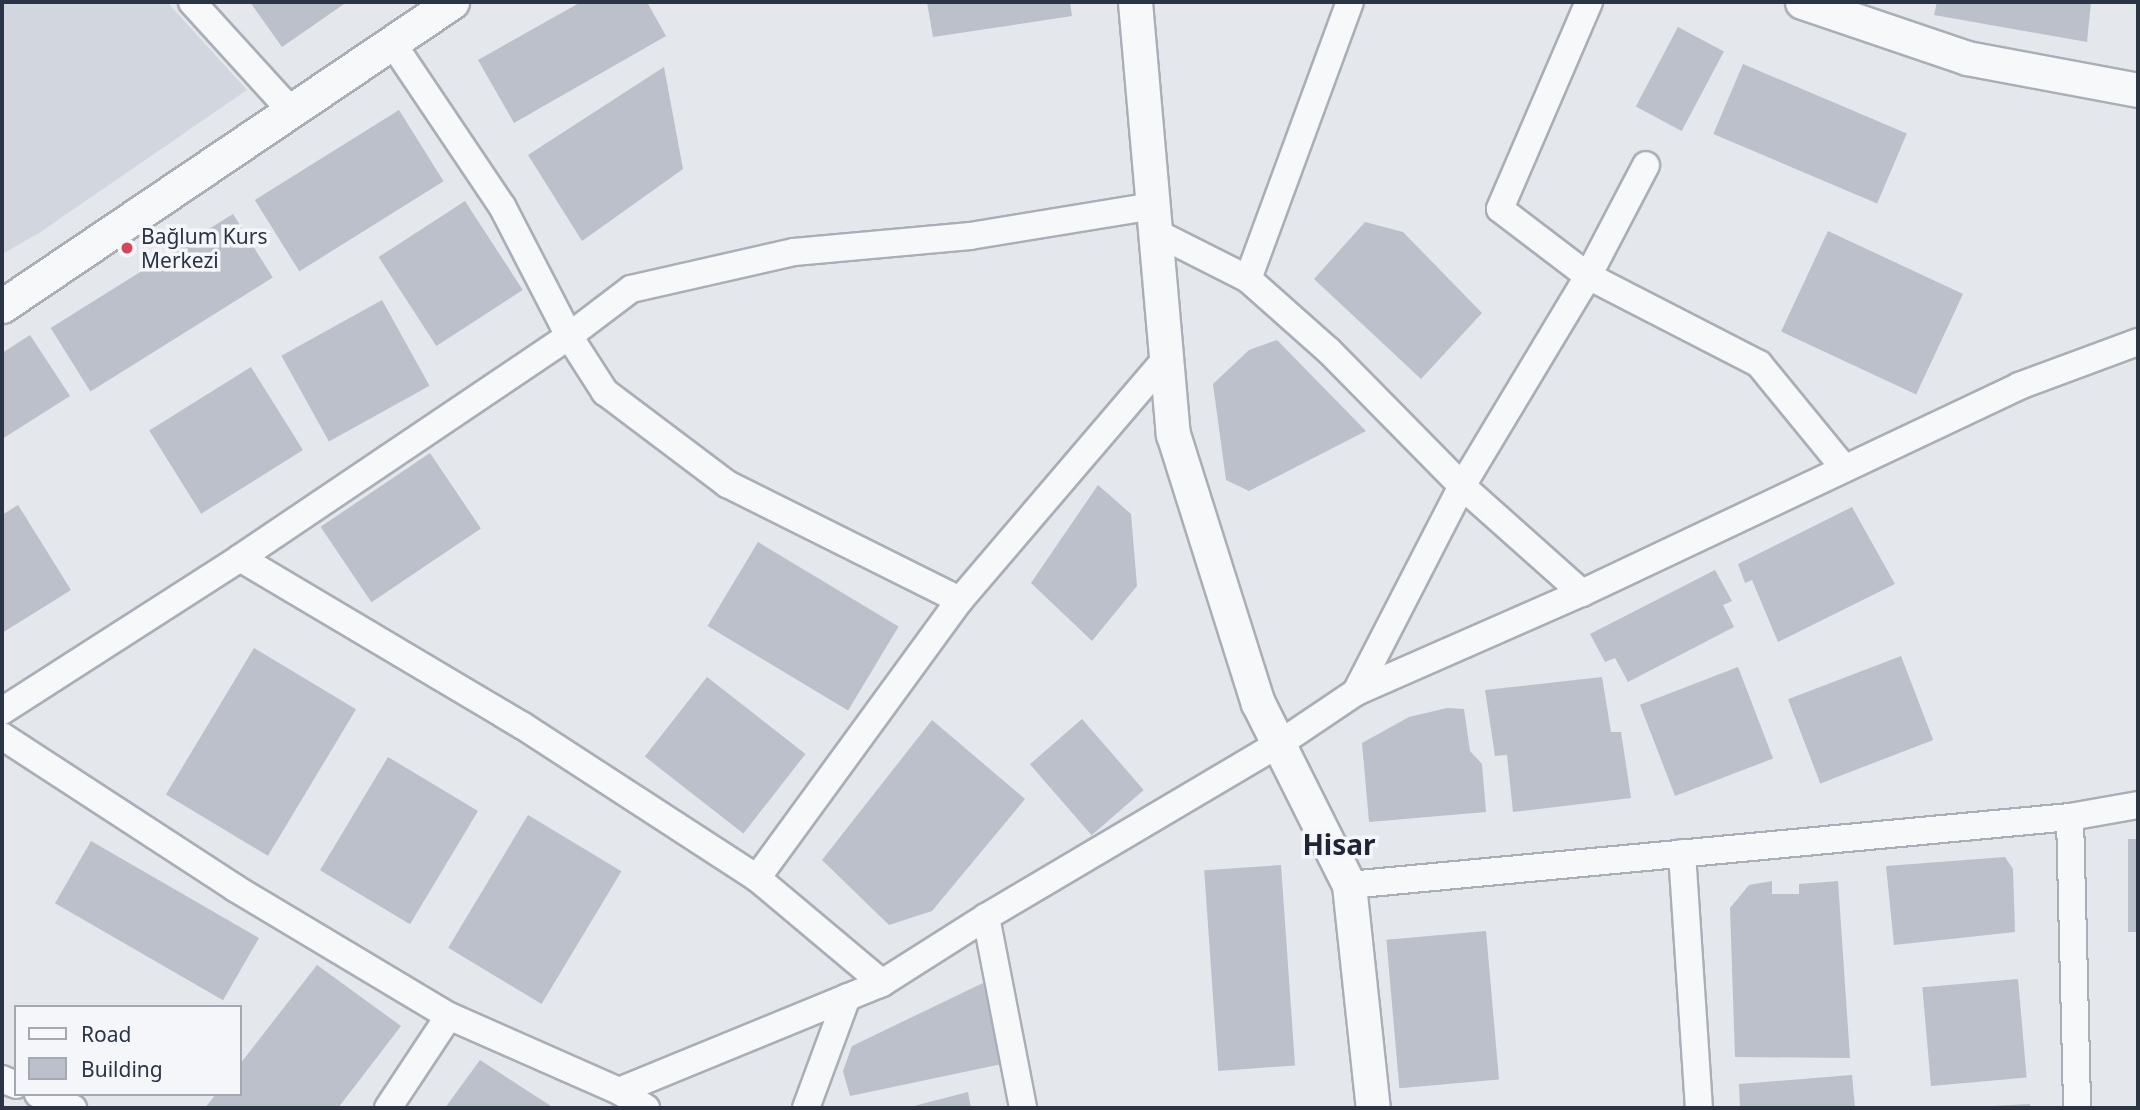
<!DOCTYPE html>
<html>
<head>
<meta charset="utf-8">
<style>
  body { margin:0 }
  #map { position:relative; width:2140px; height:1110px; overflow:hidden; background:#e4e7ec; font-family:"Noto Sans",sans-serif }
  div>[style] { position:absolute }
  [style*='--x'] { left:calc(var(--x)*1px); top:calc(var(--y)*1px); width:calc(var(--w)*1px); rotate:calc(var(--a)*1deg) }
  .built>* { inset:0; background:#d2d6de }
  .building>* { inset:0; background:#bbc0ca; transform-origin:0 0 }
  .roads { filter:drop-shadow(2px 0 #a9aeb7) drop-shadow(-2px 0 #a9aeb7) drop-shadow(0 2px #a9aeb7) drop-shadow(0 -2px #a9aeb7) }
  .minor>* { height:26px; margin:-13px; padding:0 13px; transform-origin:13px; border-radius:13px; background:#f7f8fa }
  .tertiary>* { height:33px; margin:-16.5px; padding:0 16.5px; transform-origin:16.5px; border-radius:16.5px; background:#f7f8fa }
  .dots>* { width:19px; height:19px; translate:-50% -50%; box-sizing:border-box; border:4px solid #f4f6f9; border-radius:50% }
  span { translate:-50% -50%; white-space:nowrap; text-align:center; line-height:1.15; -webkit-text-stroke:7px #f4f6f9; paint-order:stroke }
  .poi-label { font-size:21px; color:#2b3445 }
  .left { translate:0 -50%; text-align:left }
  .district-label { font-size:28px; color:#1d2536; font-weight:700 }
  .frame { position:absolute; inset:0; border:4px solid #2b3445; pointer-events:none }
  .legend { position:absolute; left:14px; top:1005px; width:228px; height:91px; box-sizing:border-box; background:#f4f6f9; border:2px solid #a4a8b1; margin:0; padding:9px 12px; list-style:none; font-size:21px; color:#2b3445 }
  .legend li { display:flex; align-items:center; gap:14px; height:35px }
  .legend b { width:35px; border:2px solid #a4a8b1 }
</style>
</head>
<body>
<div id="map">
  <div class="built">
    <div style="clip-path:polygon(2px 2px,167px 2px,247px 90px,39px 233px,2px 254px)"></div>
  </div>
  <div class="building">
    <div style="clip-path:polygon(250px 2px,347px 2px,282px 47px)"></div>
    <div style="clip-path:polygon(581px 2px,647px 2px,666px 36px,514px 123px,478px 60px)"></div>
    <div style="clip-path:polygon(927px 2px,1070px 2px,1072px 16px,933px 37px)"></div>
    <div style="clip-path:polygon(1937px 2px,2091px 2px,2087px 42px,1934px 15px)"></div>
    <div style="left:1678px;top:27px;width:52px;height:90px;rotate:28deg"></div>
    <div style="left:1743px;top:64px;width:178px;height:76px;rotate:23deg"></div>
    <div style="clip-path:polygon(664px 67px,683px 169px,582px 241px,528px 155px)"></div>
    <div style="left:399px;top:110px;width:84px;height:170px;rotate:58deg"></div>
    <div style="left:465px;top:201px;width:106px;height:103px;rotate:57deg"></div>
    <div style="left:233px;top:214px;width:75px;height:215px;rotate:58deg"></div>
    <div style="clip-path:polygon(1365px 222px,1403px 232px,1482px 313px,1421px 379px,1314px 279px)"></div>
    <div style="left:1828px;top:231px;width:149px;height:111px;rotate:25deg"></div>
    <div style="left:382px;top:300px;width:98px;height:115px;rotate:61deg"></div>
    <div style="clip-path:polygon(30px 335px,70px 396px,2px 439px,2px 353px)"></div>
    <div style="clip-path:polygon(1277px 340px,1366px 431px,1249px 491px,1226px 480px,1213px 384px,1249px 350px)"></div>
    <div style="left:251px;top:367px;width:98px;height:120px;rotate:58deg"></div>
    <div style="left:430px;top:453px;width:91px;height:132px;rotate:56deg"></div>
    <div style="clip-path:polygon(1098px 485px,1131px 514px,1137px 586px,1092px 641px,1031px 583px)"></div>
    <div style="clip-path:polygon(18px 505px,71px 590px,2px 633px,2px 515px)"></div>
    <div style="clip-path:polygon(1852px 507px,1895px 584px,1778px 642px,1752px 580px,1745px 583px,1738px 564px)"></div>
    <div style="left:758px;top:542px;width:164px;height:98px;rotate:31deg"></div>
    <div style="clip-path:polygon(1715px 570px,1732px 601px,1723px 605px,1734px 627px,1628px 682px,1615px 658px,1605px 662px,1590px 634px)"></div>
    <div style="left:254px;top:648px;width:119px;height:171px;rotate:31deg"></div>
    <div style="left:1901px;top:656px;width:90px;height:121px;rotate:69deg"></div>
    <div style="left:1738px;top:667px;width:98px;height:105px;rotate:69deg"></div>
    <div style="left:707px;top:677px;width:125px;height:101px;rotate:38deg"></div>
    <div style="clip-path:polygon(1602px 677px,1611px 732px,1621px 732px,1631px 798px,1513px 812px,1507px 755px,1495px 756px,1485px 690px)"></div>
    <div style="clip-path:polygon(1447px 708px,1464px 709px,1470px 751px,1482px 764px,1486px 812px,1369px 822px,1362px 743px,1409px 717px)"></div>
    <div style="left:1082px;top:719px;width:94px;height:69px;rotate:49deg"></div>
    <div style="clip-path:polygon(932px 720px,1025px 799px,932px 911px,889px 925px,822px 860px)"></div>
    <div style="left:388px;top:757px;width:105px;height:132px;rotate:31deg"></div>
    <div style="left:528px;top:815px;width:109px;height:155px;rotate:31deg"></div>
    <div style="left:2138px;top:839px;width:93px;height:10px;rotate:90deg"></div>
    <div style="left:91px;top:841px;width:194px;height:72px;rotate:30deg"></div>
    <div style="clip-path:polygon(2005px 857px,2013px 869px,2015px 932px,1894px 945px,1886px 866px)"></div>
    <div style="left:1281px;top:865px;width:201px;height:77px;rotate:86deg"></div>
    <div style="clip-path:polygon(1772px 881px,1772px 894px,1799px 894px,1799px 884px,1838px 881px,1850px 1058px,1735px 1057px,1730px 908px,1749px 885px)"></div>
    <div style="left:1486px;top:931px;width:149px;height:100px;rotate:85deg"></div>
    <div style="clip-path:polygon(317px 965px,401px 1026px,338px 1108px,205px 1108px,216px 1094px,240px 1094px,240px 1064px)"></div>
    <div style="left:2018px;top:979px;width:99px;height:96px;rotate:85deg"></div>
    <div style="clip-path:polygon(983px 983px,1002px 1064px,850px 1096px,843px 1071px,852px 1046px)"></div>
    <div style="clip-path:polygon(480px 1060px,554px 1108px,445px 1108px)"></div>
    <div style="clip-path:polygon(1852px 1075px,1855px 1108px,1740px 1108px,1739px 1084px)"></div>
    <div style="clip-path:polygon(968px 1092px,971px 1108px,910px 1108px,910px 1107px)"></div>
    <div style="clip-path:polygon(2030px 1104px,2030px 1108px,1993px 1108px,1993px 1106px)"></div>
  </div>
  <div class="roads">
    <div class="minor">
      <div style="--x:192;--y:2;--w:149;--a:47.7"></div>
      <div style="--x:1589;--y:2;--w:225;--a:113.3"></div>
      <div style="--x:1500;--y:209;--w:111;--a:37.3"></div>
      <div style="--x:1588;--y:276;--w:192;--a:27.2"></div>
      <div style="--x:1759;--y:364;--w:134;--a:50.7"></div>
      <div style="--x:391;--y:41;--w:199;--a:56.1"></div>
      <div style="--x:502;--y:206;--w:146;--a:62.7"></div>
      <div style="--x:569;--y:336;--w:67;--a:57.3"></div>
      <div style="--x:605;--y:392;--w:153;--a:37"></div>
      <div style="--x:727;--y:484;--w:260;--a:26.5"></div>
      <div style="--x:1155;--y:232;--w:104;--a:26.8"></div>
      <div style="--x:1248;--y:279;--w:108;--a:41.6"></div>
      <div style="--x:1329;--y:351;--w:190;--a:45.4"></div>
      <div style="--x:1462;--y:486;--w:161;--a:41.7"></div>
      <div style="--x:1248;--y:279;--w:295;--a:-69.8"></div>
      <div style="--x:240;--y:558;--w:329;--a:30.7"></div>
      <div style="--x:523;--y:726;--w:279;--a:33"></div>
      <div style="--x:757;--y:878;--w:163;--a:40"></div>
      <div style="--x:1356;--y:692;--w:247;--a:-23.7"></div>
      <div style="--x:1582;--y:593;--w:484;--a:-25.3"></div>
      <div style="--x:2019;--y:386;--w:127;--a:-20.3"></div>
      <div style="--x:2;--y:711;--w:283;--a:-32.7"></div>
      <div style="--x:240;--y:558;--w:397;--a:-34"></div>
      <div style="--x:569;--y:336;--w:78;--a:-37.2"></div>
      <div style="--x:631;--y:289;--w:167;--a:-12.8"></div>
      <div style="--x:794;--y:252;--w:177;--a:-5.2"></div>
      <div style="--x:970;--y:236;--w:185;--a:-9.3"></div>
      <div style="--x:2;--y:736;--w:278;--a:33.1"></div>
      <div style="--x:235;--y:888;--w:249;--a:30.9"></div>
      <div style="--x:449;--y:1016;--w:186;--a:23.8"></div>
      <div style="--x:619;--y:1091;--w:284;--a:-22.3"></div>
      <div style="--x:882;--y:983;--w:123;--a:-32.4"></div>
      <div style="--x:986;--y:917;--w:340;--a:-30.6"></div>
      <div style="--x:1279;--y:744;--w:93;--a:-34"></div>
      <div style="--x:1356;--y:692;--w:232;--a:-62.8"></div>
      <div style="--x:1462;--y:486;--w:245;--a:-59"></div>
      <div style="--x:1588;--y:276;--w:125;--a:-62.4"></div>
      <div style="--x:2070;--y:817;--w:291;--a:88.6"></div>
      <div style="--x:1682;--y:853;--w:256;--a:86.2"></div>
      <div style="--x:757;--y:878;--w:344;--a:-53.9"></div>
      <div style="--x:960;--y:600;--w:317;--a:-49.5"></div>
      <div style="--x:1349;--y:885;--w:724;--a:-5.39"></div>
      <div style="--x:2070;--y:817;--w:69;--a:-10"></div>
      <div style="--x:986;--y:917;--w:195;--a:79"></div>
      <div style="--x:2;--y:1079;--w:15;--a:23"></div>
      <div style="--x:619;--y:1091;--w:32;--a:32"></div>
      <div style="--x:38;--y:1094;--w:38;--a:22"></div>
      <div style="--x:388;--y:1108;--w:110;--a:-56.5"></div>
      <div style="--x:806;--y:1108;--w:118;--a:-69.7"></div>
    </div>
    <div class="tertiary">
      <div style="--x:1135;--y:2;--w:434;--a:85"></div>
      <div style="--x:1173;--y:434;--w:282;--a:72.5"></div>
      <div style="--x:1258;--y:703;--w:203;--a:63.4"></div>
      <div style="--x:1349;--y:885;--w:224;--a:83.9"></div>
      <div style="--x:1802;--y:2;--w:174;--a:18.7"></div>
      <div style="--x:1967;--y:58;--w:174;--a:10.6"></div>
      <div style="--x:2;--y:306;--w:543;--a:-34.04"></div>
    </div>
  </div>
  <div class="dots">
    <div style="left:127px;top:248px;background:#d1495b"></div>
  </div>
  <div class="poi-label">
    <span class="left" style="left:141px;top:248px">Bağlum Kurs<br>Merkezi</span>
  </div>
  <div class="district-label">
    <span style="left:1339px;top:844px">Hisar</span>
  </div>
  <div class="frame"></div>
  <ul class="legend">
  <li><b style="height:9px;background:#f7f8fa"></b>Road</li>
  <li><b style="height:19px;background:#bbc0ca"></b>Building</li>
  </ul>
</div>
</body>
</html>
